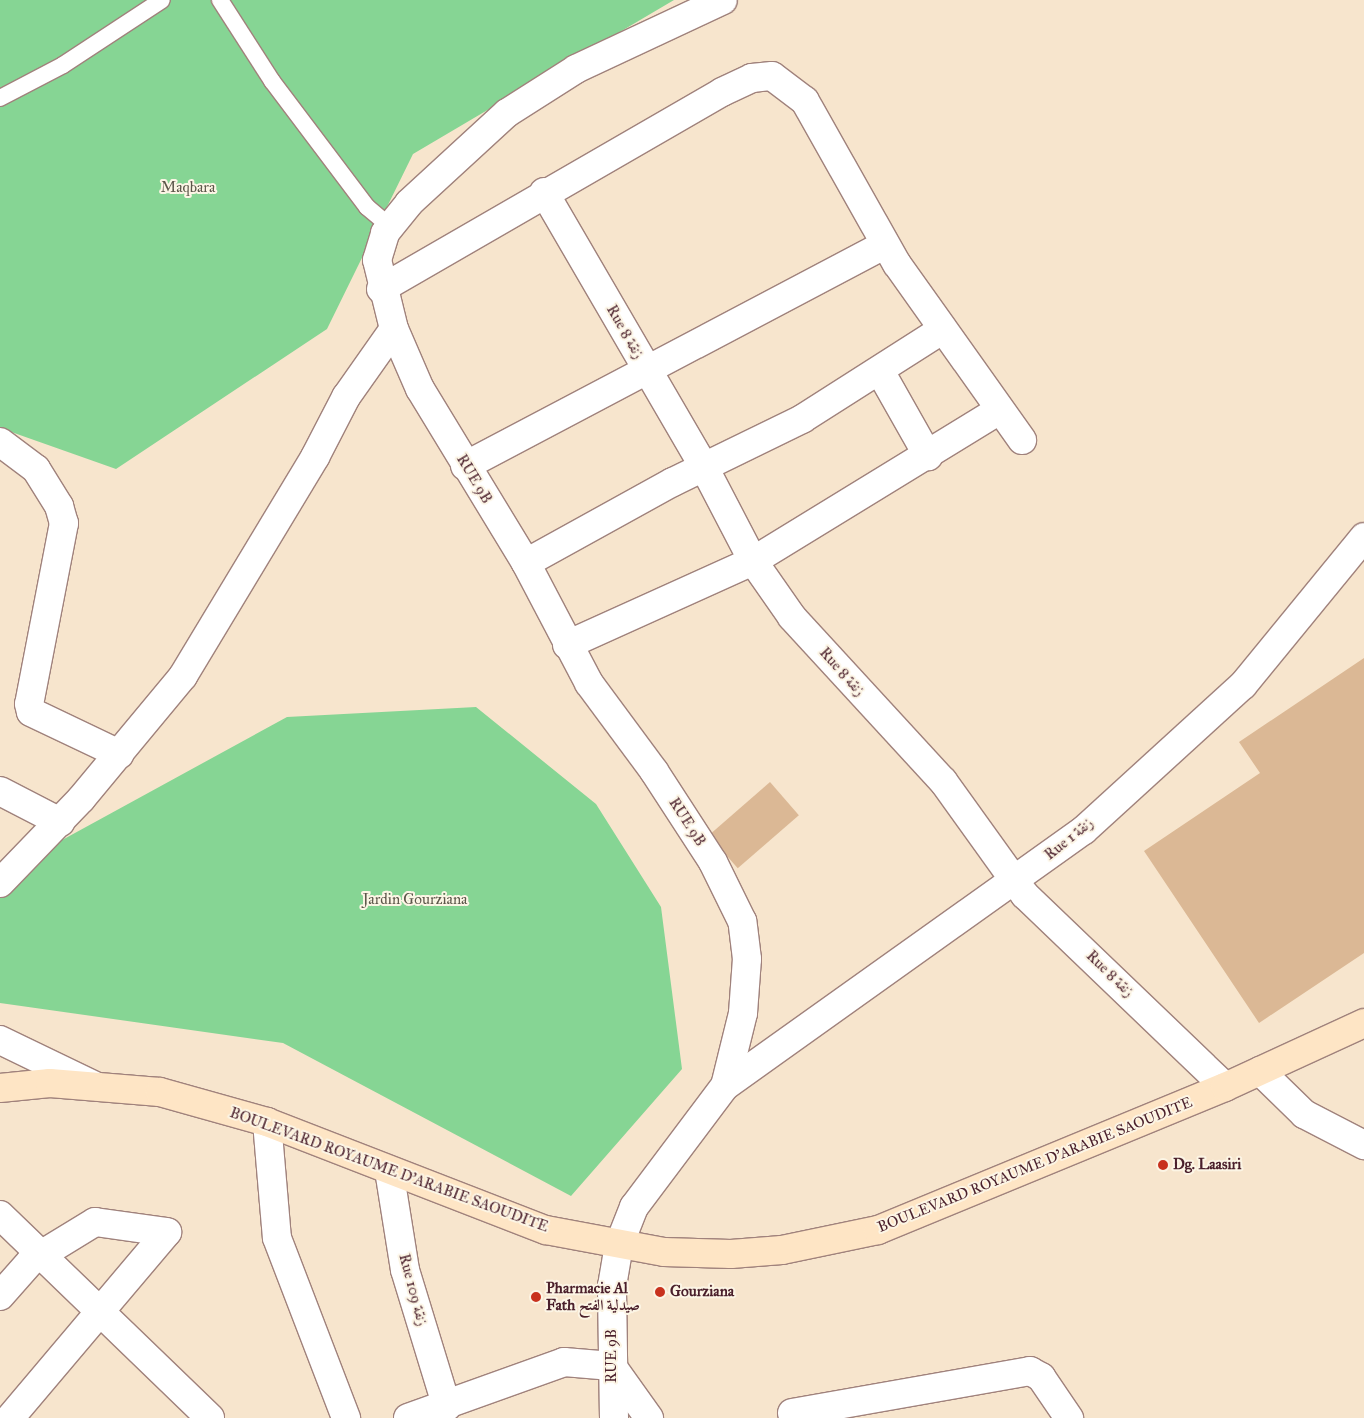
<!DOCTYPE html>
<html>
<head>
<meta charset="utf-8">
<style>
  body { margin:0 }
  #map { position:relative; width:1364px; height:1418px; overflow:hidden; background:#f7e5cd; font-family:"IM FELL Great Primer",Amiri,serif }
  div>[style] { position:absolute }
  [style*='--x'] { left:calc(var(--x)*1px); top:calc(var(--y)*1px); width:calc(var(--w)*1px); rotate:calc(var(--a)*1deg) }
  .green>* { inset:0; background:#86d594 }
  .building>* { inset:0; background:#dbb895; transform-origin:0 0 }
  .roads { filter:drop-shadow(1px 0 #a0827c) drop-shadow(-1px 0 #a0827c) drop-shadow(0 1px #a0827c) drop-shadow(0 -1px #a0827c) }
  .service>* { height:16px; margin:-8px; padding:0 8px; transform-origin:8px; border-radius:8px; background:#fff }
  .minor>* { height:28px; margin:-14px; padding:0 14px; transform-origin:14px; border-radius:14px; background:#fff }
  .tertiary>* { height:28px; margin:-14px; padding:0 14px; transform-origin:14px; border-radius:14px; background:#fff }
  .secondary>* { height:28px; margin:-14px; padding:0 14px; transform-origin:14px; border-radius:14px; background:#fee5c5 }
  .dots>* { width:14px; height:14px; translate:-50% -50%; box-sizing:border-box; border:2px solid #fcf5e5; border-radius:50% }
  span { translate:-50% -50%; white-space:nowrap; text-align:center; line-height:1.15; -webkit-text-stroke:4px #fcf5e5; paint-order:stroke }
  .park-label { font-size:15px; color:#5c564a }
  .street-label { font-size:15px; color:#4a1f2b }
  .poi-label { font-size:15px; color:#4a1f2b; font-weight:700 }
  .left { translate:0 -50%; text-align:left }
</style>
</head>
<body>
<div id="map">
  <div class="green">
    <div style="clip-path:polygon(0 0,674px 0,413px 154px,327px 329px,116px 469px,0 428px)"></div>
    <div style="clip-path:polygon(476px 707px,596px 804px,661px 907px,682px 1069px,571px 1196px,283px 1043px,0 1003px,0 874px,287px 717px)"></div>
  </div>
  <div class="building">
    <div style="clip-path:polygon(1364px 658px,1364px 953px,1259px 1023px,1144px 851px,1260px 773px,1239px 742px)"></div>
    <div style="left:770px;top:782px;width:44px;height:81px;rotate:49deg"></div>
  </div>
  <div class="roads">
    <div class="service">
      <div style="--x:220;--y:0;--w:96;--a:57.3"></div>
      <div style="--x:272;--y:81;--w:158;--a:53"></div>
      <div style="--x:367;--y:207;--w:30;--a:40"></div>
      <div style="--x:0;--y:98;--w:71;--a:-27.6"></div>
      <div style="--x:63;--y:65;--w:118;--a:-33.3"></div>
    </div>
    <div class="minor">
      <div style="--x:544;--y:192;--w:318;--a:59.8"></div>
      <div style="--x:704;--y:467;--w:106;--a:62.5"></div>
      <div style="--x:753;--y:561;--w:68;--a:55.1"></div>
      <div style="--x:792;--y:617;--w:223;--a:47.4"></div>
      <div style="--x:943;--y:781;--w:140;--a:54.3"></div>
      <div style="--x:1025;--y:895;--w:277;--a:43.8"></div>
      <div style="--x:381;--y:289;--w:394;--a:-30"></div>
      <div style="--x:722;--y:92;--w:33;--a:-25"></div>
      <div style="--x:752;--y:78;--w:20;--a:-6"></div>
      <div style="--x:772;--y:76;--w:41;--a:37.1"></div>
      <div style="--x:805;--y:101;--w:187;--a:60.6"></div>
      <div style="--x:897;--y:264;--w:216;--a:54.6"></div>
      <div style="--x:880;--y:371;--w:98;--a:60.5"></div>
      <div style="--x:0;--y:442;--w:45;--a:36.9"></div>
      <div style="--x:36;--y:469;--w:44;--a:58.1"></div>
      <div style="--x:59;--y:506;--w:18;--a:74"></div>
      <div style="--x:64;--y:523;--w:184;--a:100.9"></div>
      <div style="--x:29;--y:704;--w:8;--a:76"></div>
      <div style="--x:31;--y:712;--w:98;--a:25.5"></div>
      <div style="--x:465;--y:466;--w:475;--a:-27.8"></div>
      <div style="--x:526;--y:563;--w:168;--a:-28.9"></div>
      <div style="--x:673;--y:482;--w:144;--a:-26"></div>
      <div style="--x:802;--y:419;--w:164;--a:-32.5"></div>
      <div style="--x:567;--y:645;--w:204;--a:-24.3"></div>
      <div style="--x:753;--y:561;--w:289;--a:-31.5"></div>
      <div style="--x:0;--y:791;--w:68;--a:27.3"></div>
      <div style="--x:0;--y:883;--w:117;--a:-46"></div>
      <div style="--x:81;--y:799;--w:160;--a:-50.3"></div>
      <div style="--x:183;--y:676;--w:256;--a:-58.9"></div>
      <div style="--x:315;--y:457;--w:68;--a:-62.7"></div>
      <div style="--x:346;--y:397;--w:83;--a:-54.8"></div>
      <div style="--x:0;--y:1040;--w:106;--a:25.8"></div>
      <div style="--x:1260;--y:1071;--w:62;--a:44.3"></div>
      <div style="--x:1304;--y:1114;--w:68;--a:27.3"></div>
      <div style="--x:725;--y:1086;--w:441;--a:-35.5"></div>
      <div style="--x:1084;--y:830;--w:215;--a:-42.4"></div>
      <div style="--x:1243;--y:685;--w:191;--a:-50.7"></div>
      <div style="--x:267;--y:1122;--w:116;--a:85.1"></div>
      <div style="--x:277;--y:1238;--w:193;--a:69"></div>
      <div style="--x:389;--y:1170;--w:101;--a:80.9"></div>
      <div style="--x:405;--y:1270;--w:143;--a:73"></div>
      <div style="--x:0;--y:1215;--w:292;--a:44"></div>
      <div style="--x:0;--y:1296;--w:47;--a:-48.5"></div>
      <div style="--x:31;--y:1261;--w:75;--a:-31.4"></div>
      <div style="--x:95;--y:1222;--w:73;--a:7.9"></div>
      <div style="--x:792;--y:1413;--w:242;--a:-10"></div>
      <div style="--x:1030;--y:1371;--w:13;--a:29"></div>
      <div style="--x:1041;--y:1377;--w:50;--a:55.7"></div>
      <div style="--x:10;--y:1418;--w:243;--a:-49.8"></div>
      <div style="--x:408;--y:1418;--w:166;--a:-19.7"></div>
      <div style="--x:564;--y:1362;--w:48;--a:4.8"></div>
      <div style="--x:612;--y:1366;--w:64;--a:54.6"></div>
      <div style="--x:614;--y:1418;--w:132;--a:-90.9"></div>
      <div style="--x:612;--y:1286;--w:42;--a:-80.3"></div>
    </div>
    <div class="tertiary">
      <div style="--x:619;--y:1245;--w:41;--a:-68.5"></div>
      <div style="--x:634;--y:1207;--w:151;--a:-53.1"></div>
      <div style="--x:725;--y:1086;--w:75;--a:-76.1"></div>
      <div style="--x:743;--y:1013;--w:54;--a:-85.8"></div>
      <div style="--x:747;--y:959;--w:38;--a:-97"></div>
      <div style="--x:742;--y:921;--w:66;--a:-116.2"></div>
      <div style="--x:713;--y:862;--w:108;--a:-123"></div>
      <div style="--x:654;--y:771;--w:109;--a:-126.5"></div>
      <div style="--x:589;--y:683;--w:136;--a:-117.7"></div>
      <div style="--x:526;--y:563;--w:204;--a:-121.3"></div>
      <div style="--x:420;--y:389;--w:65;--a:-113.4"></div>
      <div style="--x:394;--y:329;--w:71;--a:-103.8"></div>
      <div style="--x:377;--y:260;--w:28;--a:-73"></div>
      <div style="--x:385;--y:233;--w:38;--a:-51"></div>
      <div style="--x:409;--y:203;--w:133;--a:-42.6"></div>
      <div style="--x:507;--y:113;--w:82;--a:-32.5"></div>
      <div style="--x:576;--y:69;--w:162;--a:-25.1"></div>
    </div>
    <div class="secondary">
      <div style="--x:0;--y:1088;--w:50;--a:-5.7"></div>
      <div style="--x:50;--y:1083;--w:110;--a:4.7"></div>
      <div style="--x:160;--y:1092;--w:111;--a:15.7"></div>
      <div style="--x:267;--y:1122;--w:299;--a:21.2"></div>
      <div style="--x:546;--y:1230;--w:120;--a:10.6"></div>
      <div style="--x:664;--y:1252;--w:67;--a:1.7"></div>
      <div style="--x:731;--y:1254;--w:51;--a:-4.5"></div>
      <div style="--x:782;--y:1250;--w:98;--a:-11.8"></div>
      <div style="--x:878;--y:1230;--w:375;--a:-22.4"></div>
      <div style="--x:1225;--y:1087;--w:153;--a:-24.7"></div>
    </div>
  </div>
  <div class="dots">
    <div style="left:1163px;top:1165px;background:#c8321e"></div>
    <div style="left:660px;top:1292px;background:#c8321e"></div>
    <div style="left:536px;top:1297px;background:#c8321e"></div>
  </div>
  <div class="park-label">
    <span style="left:188px;top:188px">Maqbara</span>
    <span style="left:415px;top:900px">Jardin Gourziana</span>
  </div>
  <div class="street-label">
    <span style="left:625px;top:332px;rotate:60deg">Rue 8 زنقة</span>
    <span style="left:474px;top:479px;rotate:59deg">RUE 9B</span>
    <span style="left:842px;top:672px;rotate:48deg">Rue 8 زنقة</span>
    <span style="left:687px;top:822px;rotate:57deg">RUE 9B</span>
    <span style="left:1069px;top:839px;rotate:-39deg">Rue 1 زنقة</span>
    <span style="left:1110px;top:974px;rotate:44deg">Rue 8 زنقة</span>
    <span style="left:1035px;top:1165px;rotate:-22deg">BOULEVARD ROYAUME D'ARABIE SAOUDITE</span>
    <span style="left:389px;top:1170px;rotate:20deg">BOULEVARD ROYAUME D'ARABIE SAOUDITE</span>
    <span style="left:413px;top:1290px;rotate:75deg">Rue 109 زنقة</span>
    <span style="left:612px;top:1356px;rotate:-90deg">RUE 9B</span>
  </div>
  <div class="poi-label">
    <span class="left" style="left:1173px;top:1165px">Dg. Laasiri</span>
    <span class="left" style="left:546px;top:1297px">Pharmacie Al<br>Fath صيدلية الفتح</span>
    <span class="left" style="left:670px;top:1292px">Gourziana</span>
  </div>
</div>
</body>
</html>
